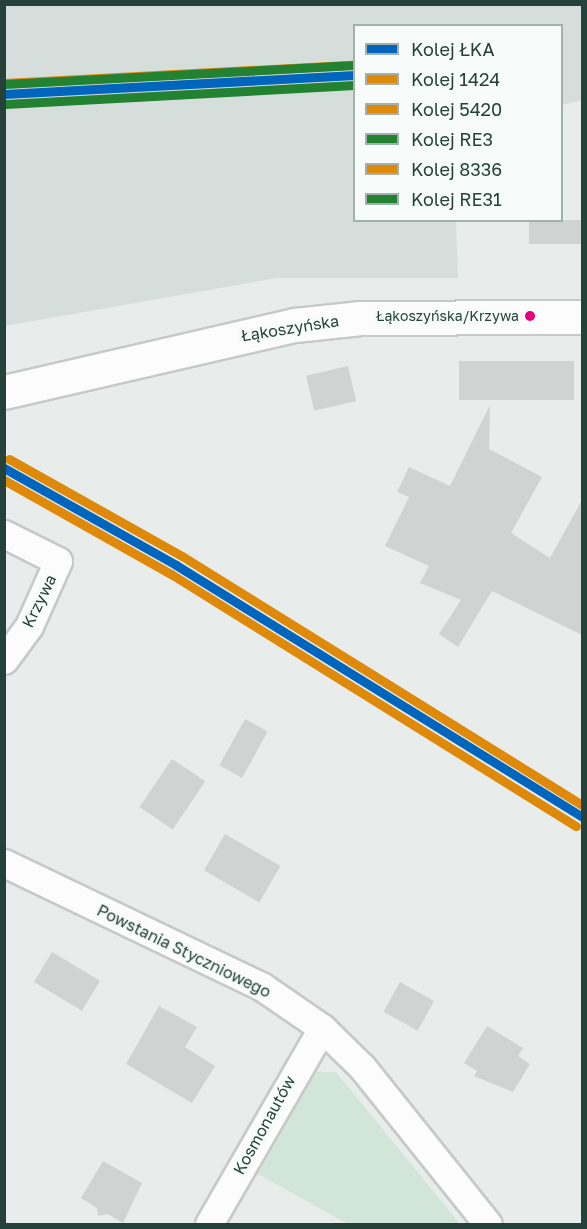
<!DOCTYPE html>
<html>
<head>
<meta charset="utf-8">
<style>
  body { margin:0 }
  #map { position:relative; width:587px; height:1229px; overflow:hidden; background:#e8edeb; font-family:"Golos Text",sans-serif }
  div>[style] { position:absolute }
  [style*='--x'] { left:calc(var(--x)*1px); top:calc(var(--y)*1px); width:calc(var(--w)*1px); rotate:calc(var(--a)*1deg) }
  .built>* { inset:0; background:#d6dedb }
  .green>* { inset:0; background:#d1e6d8 }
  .building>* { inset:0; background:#cfd4d2; transform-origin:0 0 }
  .roads { filter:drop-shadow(2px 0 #c5cac8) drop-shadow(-2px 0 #c5cac8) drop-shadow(0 2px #c5cac8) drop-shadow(0 -2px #c5cac8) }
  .minor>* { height:27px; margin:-13.5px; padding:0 13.5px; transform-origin:13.5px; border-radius:13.5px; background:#fcfcfc }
  .tertiary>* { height:33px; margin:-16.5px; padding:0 16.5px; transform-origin:16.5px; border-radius:16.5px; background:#fcfcfc }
  .rail-1>* { height:9px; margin:-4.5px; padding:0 4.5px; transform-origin:4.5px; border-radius:4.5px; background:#0065bd }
  .rail-2>* { height:9px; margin:-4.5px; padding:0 4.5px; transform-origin:4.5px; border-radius:4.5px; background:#de8909 }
  .rail-3>* { height:9px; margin:-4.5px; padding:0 4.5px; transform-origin:4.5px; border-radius:4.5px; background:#de8909 }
  .rail-4>* { height:9px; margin:-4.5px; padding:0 4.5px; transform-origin:4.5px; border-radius:4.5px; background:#238132 }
  .rail-5>* { height:9px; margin:-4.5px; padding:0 4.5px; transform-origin:4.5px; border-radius:4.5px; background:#de8909 }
  .rail-6>* { height:9px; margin:-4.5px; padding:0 4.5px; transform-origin:4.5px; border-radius:4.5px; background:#238132 }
  .dots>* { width:16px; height:16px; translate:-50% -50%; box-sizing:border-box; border:3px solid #f7fbf9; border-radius:50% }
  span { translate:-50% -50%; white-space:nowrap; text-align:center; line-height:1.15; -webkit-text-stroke:6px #f7fbf9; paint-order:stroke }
  .bus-label { font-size:14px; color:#24423a }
  .right { translate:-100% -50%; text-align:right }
  .street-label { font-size:16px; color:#24423a }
  .frame { position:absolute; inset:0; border:6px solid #24423a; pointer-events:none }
  .legend { position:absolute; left:353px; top:24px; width:210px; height:198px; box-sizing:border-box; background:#f7fbf9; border:2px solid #a3b1ad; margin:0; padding:8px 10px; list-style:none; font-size:18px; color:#24423a }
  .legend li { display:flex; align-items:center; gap:12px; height:30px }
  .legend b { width:30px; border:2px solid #a3b1ad }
</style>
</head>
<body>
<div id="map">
  <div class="built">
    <div style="clip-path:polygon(5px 4px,582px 5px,582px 100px,562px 105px,562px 26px,354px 26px,354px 220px,456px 221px,458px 278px,277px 278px,5px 326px)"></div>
  </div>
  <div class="green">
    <div style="clip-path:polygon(316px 1072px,336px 1072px,460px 1224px,348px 1224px,258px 1174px)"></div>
  </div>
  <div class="building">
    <div style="left:529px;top:220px;width:53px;height:24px"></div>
    <div style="left:459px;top:361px;width:115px;height:39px"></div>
    <div style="left:348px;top:366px;width:36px;height:43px;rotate:77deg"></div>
    <div style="clip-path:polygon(490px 405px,489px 449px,542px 477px,511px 533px,550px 558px,582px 500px,582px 635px,492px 591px,458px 647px,439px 634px,461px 600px,420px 583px,429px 566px,385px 546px,409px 497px,397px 492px,409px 467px,450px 486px)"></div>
    <div style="left:245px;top:719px;width:26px;height:53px;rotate:29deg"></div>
    <div style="left:172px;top:759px;width:40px;height:58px;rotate:34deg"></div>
    <div style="left:225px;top:834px;width:64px;height:42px;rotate:30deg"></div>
    <div style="left:52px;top:952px;width:56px;height:35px;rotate:31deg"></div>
    <div style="left:400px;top:982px;width:39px;height:34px;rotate:29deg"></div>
    <div style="clip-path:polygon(159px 1006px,197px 1027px,185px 1047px,215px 1066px,192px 1103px,126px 1064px)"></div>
    <div style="clip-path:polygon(487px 1026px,523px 1048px,518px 1056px,530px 1064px,513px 1092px,474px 1076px,477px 1071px,464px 1063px)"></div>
    <div style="clip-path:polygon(103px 1161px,142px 1183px,123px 1223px,108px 1214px,98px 1216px,97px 1208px,81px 1198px)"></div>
  </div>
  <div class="roads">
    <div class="minor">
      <div style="--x:4;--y:534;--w:60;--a:26.6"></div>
      <div style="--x:58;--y:561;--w:71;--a:114"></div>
      <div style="--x:29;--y:626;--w:42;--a:126.3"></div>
      <div style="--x:4;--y:863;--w:285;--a:25.6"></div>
      <div style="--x:261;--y:986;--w:74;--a:34.5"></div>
      <div style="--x:322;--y:1028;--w:56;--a:44.3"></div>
      <div style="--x:362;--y:1067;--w:201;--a:51.3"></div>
      <div style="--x:209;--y:1224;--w:226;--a:-60"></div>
    </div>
    <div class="tertiary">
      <div style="--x:4;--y:392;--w:299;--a:-13"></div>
      <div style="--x:295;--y:325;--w:66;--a:-6.1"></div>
      <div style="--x:361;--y:318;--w:221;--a:-0.3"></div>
    </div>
  </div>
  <div class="rail-1">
    <div style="--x:4;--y:94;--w:351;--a:-3.1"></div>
    <div style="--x:4;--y:468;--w:197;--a:29.4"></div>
    <div style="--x:176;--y:565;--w:478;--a:31.8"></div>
  </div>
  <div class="rail-2">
    <div style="--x:4;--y:480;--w:192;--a:29.4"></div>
    <div style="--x:171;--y:574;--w:477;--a:31.9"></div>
  </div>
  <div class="rail-3">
    <div style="--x:9;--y:459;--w:198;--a:29.3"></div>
    <div style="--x:182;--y:556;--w:471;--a:31.9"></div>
  </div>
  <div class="rail-4">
    <div style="--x:5;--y:104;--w:350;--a:-3.1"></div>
  </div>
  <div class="rail-5">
    <div style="--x:4;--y:83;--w:349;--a:-3"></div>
  </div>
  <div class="rail-6">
    <div style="--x:5;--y:84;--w:350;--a:-3.1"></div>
  </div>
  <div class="dots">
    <div style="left:530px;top:316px;background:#e5007d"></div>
  </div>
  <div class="bus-label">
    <span class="right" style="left:519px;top:316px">Łąkoszyńska/Krzywa</span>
  </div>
  <div class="street-label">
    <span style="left:290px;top:328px;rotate:-9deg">Łąkoszyńska</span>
    <span style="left:39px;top:601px;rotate:-64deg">Krzywa</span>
    <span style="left:184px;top:951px;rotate:26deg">Powstania Styczniowego</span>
    <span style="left:264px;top:1125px;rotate:-61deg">Kosmonautów</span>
  </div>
  <div class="frame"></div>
  <ul class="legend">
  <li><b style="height:8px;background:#0065bd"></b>Kolej ŁKA</li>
  <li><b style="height:8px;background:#de8909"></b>Kolej 1424</li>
  <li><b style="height:8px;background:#de8909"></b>Kolej 5420</li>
  <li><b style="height:8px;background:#238132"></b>Kolej RE3</li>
  <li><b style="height:8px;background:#de8909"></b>Kolej 8336</li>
  <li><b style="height:8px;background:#238132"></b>Kolej RE31</li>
  </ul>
</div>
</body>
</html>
